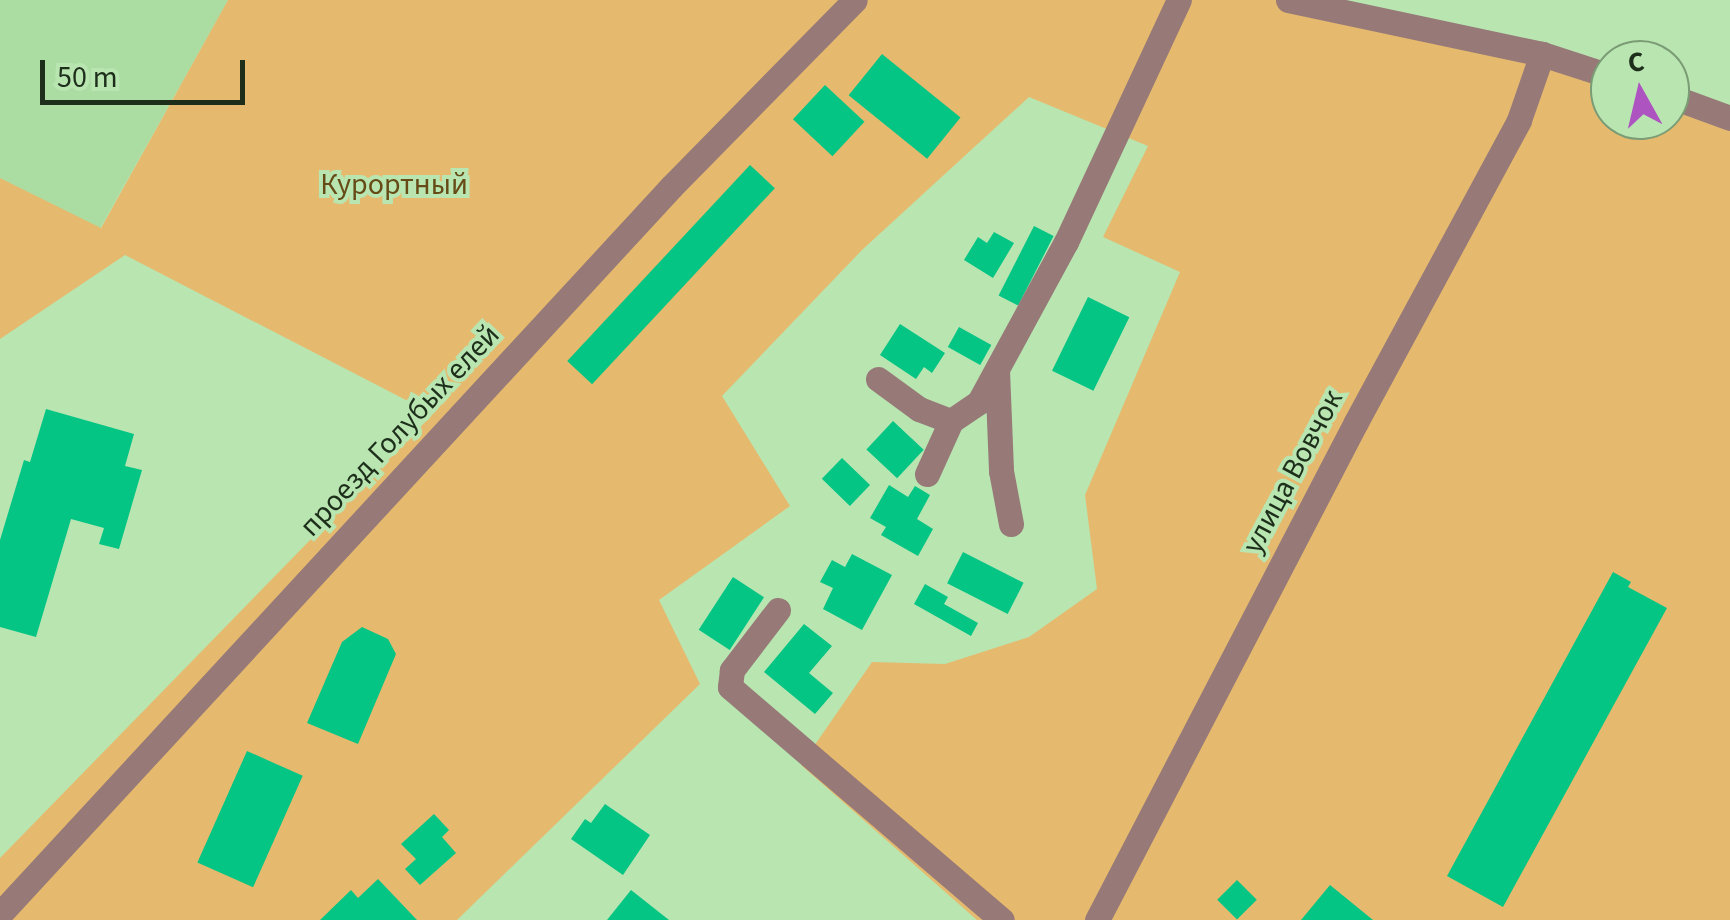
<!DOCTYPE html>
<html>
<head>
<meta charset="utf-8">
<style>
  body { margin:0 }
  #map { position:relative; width:1730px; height:920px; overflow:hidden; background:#b9e5b1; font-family:"Source Sans 3",sans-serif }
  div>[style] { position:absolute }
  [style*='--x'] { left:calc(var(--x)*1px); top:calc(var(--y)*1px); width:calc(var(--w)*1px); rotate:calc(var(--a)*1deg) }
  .built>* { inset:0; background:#abdca2 }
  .green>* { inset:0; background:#e5ba6e }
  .building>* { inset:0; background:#04c584; transform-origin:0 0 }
  .minor>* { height:25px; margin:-12.5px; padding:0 12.5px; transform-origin:12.5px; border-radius:12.5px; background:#977978 }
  span { translate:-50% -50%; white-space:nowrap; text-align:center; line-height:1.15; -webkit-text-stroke:8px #b9e5b1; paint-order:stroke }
  .park-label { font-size:30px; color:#664b16 }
  .street-label { font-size:30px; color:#1d2e1a }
  .north { position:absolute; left:1590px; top:40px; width:100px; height:100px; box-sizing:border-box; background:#b9e5b1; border:2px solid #7b9c75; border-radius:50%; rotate:352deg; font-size:28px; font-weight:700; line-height:40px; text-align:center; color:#1d2e1a }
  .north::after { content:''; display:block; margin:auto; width:35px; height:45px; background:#ad54c0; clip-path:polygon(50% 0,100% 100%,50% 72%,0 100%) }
  .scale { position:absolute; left:40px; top:60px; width:205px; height:45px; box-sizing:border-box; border:5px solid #1d2e1a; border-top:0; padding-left:12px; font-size:30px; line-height:35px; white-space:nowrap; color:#1d2e1a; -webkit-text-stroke:8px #b9e5b1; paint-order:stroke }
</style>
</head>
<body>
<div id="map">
  <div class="built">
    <div style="clip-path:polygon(0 0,228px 0,100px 228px,0 178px)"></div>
  </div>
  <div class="green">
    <div style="clip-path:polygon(228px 0,1288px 0,1610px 76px,1610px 120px,1670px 120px,1670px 96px,1730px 118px,1730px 920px,977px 920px,801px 765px,872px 662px,945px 664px,1029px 637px,1097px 589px,1085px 495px,1180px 272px,1103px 237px,1148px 146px,1029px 97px,862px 250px,722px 396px,790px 506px,659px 600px,700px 684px,457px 920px,0 920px,0 858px,433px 414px,125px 255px,0 339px,0 178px,101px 228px)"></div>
  </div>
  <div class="building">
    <div style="left:882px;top:54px;width:101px;height:53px;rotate:39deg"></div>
    <div style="left:825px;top:85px;width:54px;height:47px;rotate:43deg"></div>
    <div style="left:750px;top:165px;width:34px;height:268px;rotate:43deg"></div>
    <div style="left:1034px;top:226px;width:22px;height:78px;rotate:27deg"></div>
    <div style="clip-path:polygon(994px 232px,1014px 243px,993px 278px,964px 260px,978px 237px,987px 243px)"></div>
    <div style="left:1088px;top:297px;width:46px;height:82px;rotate:26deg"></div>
    <div style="clip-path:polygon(900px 324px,945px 353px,932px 373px,924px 367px,916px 379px,880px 355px)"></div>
    <div style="left:959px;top:327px;width:37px;height:23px;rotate:29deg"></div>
    <div style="clip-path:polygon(46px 409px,134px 434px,125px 466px,142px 470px,119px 549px,99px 544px,104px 528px,71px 519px,36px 637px,0 627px,0 540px,24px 460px,30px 462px)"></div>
    <div style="left:893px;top:421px;width:42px;height:39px;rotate:43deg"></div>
    <div style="left:842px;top:458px;width:39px;height:29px;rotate:44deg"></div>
    <div style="clip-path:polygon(889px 485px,908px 497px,915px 486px,930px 495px,917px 519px,933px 529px,918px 556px,881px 535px,886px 527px,870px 518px)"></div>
    <div style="left:963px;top:552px;width:68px;height:35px;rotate:27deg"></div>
    <div style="clip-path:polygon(852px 554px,892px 575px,862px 630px,823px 609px,833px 588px,820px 582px,832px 560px,845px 567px)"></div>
    <div style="clip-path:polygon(1613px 572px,1631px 582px,1628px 587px,1667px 608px,1503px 907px,1447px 876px)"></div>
    <div style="left:733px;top:577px;width:37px;height:63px;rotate:33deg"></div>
    <div style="clip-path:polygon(925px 584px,948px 597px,944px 604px,978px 623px,971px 636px,914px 604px)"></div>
    <div style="clip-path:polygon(804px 624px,832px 646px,809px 673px,833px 693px,815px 714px,764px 672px)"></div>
    <div style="clip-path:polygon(362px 627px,388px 639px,396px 654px,358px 744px,307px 723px,342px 642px)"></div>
    <div style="left:247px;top:751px;width:61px;height:122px;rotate:24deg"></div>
    <div style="clip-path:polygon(605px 804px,650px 835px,623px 875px,571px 839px,585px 819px,591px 823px)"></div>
    <div style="clip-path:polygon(434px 814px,449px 830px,442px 837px,456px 853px,420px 885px,405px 869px,416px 859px,401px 844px)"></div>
    <div style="clip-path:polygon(378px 879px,417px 920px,320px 920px,351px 890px,358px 898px)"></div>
    <div style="left:1237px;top:880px;width:28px;height:28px;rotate:45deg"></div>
    <div style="clip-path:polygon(1330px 885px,1373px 920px,1301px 920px)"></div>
    <div style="clip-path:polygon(631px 890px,669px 920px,607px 920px)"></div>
  </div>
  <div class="minor">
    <div style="--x:1288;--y:0;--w:260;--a:12"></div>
    <div style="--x:1542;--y:54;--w:71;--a:17.9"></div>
    <div style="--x:1670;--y:96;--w:64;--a:20.1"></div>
    <div style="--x:997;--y:370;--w:101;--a:87.7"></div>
    <div style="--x:1001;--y:471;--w:54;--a:79.3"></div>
    <div style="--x:878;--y:379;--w:51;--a:36.2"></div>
    <div style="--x:919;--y:409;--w:34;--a:21"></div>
    <div style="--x:927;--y:474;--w:58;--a:-65.6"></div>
    <div style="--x:951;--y:421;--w:34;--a:-34"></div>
    <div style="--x:979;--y:402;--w:182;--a:-61.5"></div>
    <div style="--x:1066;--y:242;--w:267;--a:-65"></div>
    <div style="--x:778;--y:610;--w:76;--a:127.5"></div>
    <div style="--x:732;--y:670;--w:17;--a:97"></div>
    <div style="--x:730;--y:687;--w:358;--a:40.6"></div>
    <div style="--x:0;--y:914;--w:989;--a:-47.29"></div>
    <div style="--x:671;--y:187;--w:262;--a:-45.5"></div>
    <div style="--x:1097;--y:920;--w:561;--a:-62.52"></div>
    <div style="--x:1356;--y:422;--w:343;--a:-61.6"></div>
    <div style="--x:1519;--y:120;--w:70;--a:-70.8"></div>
  </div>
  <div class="park-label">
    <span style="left:394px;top:185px">Курортный</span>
  </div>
  <div class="street-label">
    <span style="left:400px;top:431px;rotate:-47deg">проезд Голубых елей</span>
    <span style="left:1293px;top:472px;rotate:-62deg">улица Вовчок</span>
  </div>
  <div class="north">С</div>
  <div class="scale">50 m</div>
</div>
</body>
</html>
